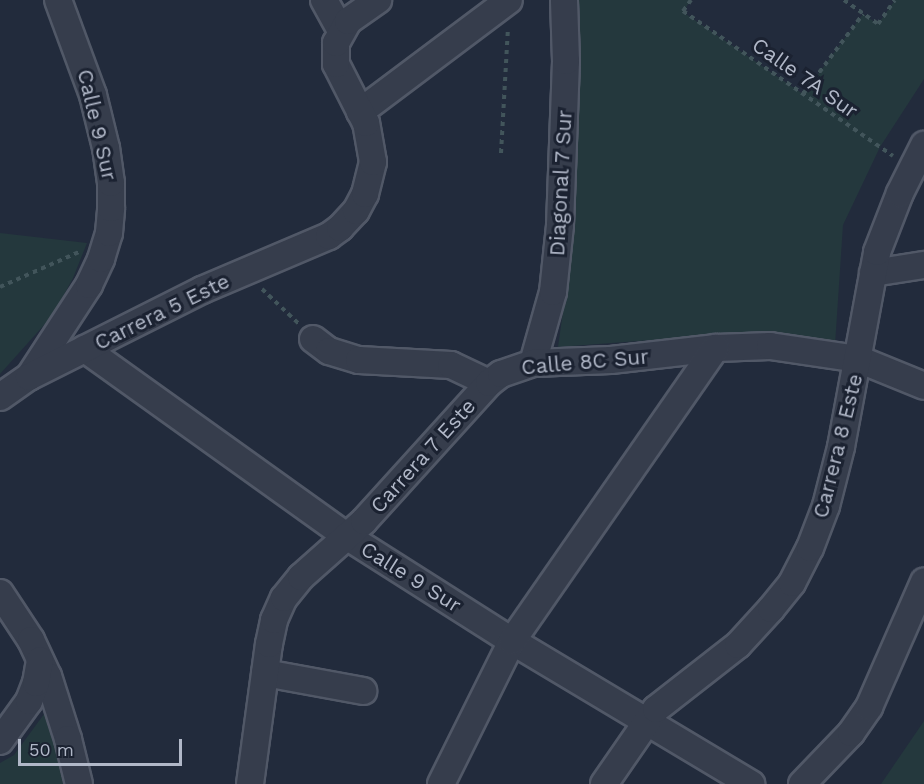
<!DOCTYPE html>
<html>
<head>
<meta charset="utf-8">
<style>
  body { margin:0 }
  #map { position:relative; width:924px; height:784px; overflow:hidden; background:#222b3c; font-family:"Work Sans",sans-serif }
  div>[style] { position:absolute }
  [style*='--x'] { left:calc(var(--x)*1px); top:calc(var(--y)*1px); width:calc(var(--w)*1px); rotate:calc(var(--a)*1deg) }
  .green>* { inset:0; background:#24383d }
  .path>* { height:4px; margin-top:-2px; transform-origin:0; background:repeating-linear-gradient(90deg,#42555b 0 4.5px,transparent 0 9px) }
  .roads { filter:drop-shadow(2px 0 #515867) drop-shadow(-2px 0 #515867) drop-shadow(0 2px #515867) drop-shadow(0 -2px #515867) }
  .minor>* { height:26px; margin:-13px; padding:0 13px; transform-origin:13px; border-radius:13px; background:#363d4c }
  span { translate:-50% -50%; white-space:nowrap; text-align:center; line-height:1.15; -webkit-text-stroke:6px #1b2231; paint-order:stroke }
  .street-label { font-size:21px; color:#b1b8c8 }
  .scale { position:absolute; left:18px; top:739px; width:164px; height:27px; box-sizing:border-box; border:3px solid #b1b8c8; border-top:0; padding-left:8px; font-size:18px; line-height:21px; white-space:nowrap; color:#b1b8c8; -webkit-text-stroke:4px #1b2231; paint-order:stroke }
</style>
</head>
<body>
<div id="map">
  <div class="green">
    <div style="clip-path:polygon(573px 0,691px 0,683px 12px,803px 94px,863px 14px,878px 24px,895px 0,924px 0,924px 79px,880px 147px,843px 225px,835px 345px,746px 333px,558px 347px,574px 235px,576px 91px)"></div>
    <div style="clip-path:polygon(0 233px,87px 243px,73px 278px,53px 315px,0 374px)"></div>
    <div style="clip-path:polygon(47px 710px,65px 784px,0 784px,0 763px,14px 755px)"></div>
    <div style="clip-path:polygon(924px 721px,924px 784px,881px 784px)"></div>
  </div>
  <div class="path">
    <div style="--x:691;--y:0;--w:14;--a:126"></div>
    <div style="--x:683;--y:11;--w:255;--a:34.6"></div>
    <div style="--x:844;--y:0;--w:42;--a:35.2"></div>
    <div style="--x:878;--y:24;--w:29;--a:-55"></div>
    <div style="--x:803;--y:94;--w:100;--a:-53.1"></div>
    <div style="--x:501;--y:153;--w:125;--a:-86.8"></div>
    <div style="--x:0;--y:287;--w:86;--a:-23.9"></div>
    <div style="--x:262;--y:289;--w:50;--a:43.4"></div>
  </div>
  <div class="roads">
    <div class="minor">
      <div style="--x:324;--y:0;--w:35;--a:61"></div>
      <div style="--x:360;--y:112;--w:186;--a:-36.9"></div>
      <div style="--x:873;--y:273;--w:52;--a:-8.9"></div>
      <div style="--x:313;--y:339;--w:20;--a:37"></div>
      <div style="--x:329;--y:351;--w:31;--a:17"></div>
      <div style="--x:359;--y:360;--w:92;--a:3.1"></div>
      <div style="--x:451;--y:365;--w:42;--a:25.3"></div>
      <div style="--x:85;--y:349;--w:323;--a:35.6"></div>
      <div style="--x:348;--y:537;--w:194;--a:32.4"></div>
      <div style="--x:512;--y:641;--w:279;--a:30.9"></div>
      <div style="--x:533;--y:363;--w:74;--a:-74.3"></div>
      <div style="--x:553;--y:292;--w:67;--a:-84"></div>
      <div style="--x:560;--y:225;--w:164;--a:-87.9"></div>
      <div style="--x:566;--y:61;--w:61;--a:-91.9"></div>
      <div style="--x:29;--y:377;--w:110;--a:-56.9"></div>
      <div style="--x:89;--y:285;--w:29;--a:-65"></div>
      <div style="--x:101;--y:259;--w:27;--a:-73"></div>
      <div style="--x:109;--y:233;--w:25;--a:-85"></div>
      <div style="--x:111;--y:208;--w:25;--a:-90"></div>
      <div style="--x:111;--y:183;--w:35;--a:-98"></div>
      <div style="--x:106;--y:148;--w:55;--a:-103.8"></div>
      <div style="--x:93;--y:95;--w:101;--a:-110.2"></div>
      <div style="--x:0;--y:397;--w:35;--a:-35"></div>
      <div style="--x:29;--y:377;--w:194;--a:-26.7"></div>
      <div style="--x:202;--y:290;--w:138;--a:-23"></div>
      <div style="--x:329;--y:236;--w:14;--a:-36"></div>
      <div style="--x:340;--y:228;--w:23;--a:-47"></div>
      <div style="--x:356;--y:211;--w:19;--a:-62"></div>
      <div style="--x:365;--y:194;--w:33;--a:-76"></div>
      <div style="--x:373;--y:162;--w:40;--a:-100"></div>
      <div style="--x:366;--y:123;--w:66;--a:-117"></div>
      <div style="--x:336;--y:64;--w:21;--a:-90"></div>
      <div style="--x:336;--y:43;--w:25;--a:-61"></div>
      <div style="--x:348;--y:21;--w:37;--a:-35"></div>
      <div style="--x:0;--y:593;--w:56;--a:56.6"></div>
      <div style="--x:31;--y:640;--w:40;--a:65"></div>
      <div style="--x:48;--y:676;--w:66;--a:72.4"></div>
      <div style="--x:68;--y:739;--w:46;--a:76.3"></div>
      <div style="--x:265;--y:673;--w:100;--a:10.4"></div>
      <div style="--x:0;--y:741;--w:49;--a:-54.1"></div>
      <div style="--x:29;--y:701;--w:19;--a:-69"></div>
      <div style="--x:36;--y:683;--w:23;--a:-80"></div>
      <div style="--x:250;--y:784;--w:141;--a:-82.3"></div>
      <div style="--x:269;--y:644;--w:25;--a:-78"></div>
      <div style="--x:274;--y:620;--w:24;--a:-66"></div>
      <div style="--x:284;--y:598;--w:27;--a:-51"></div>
      <div style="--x:301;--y:577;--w:84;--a:-41.6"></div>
      <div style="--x:364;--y:521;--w:186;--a:-47.8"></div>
      <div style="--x:489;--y:383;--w:15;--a:-37"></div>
      <div style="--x:501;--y:374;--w:34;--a:-19"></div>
      <div style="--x:533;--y:363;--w:78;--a:-2.2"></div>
      <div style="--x:611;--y:360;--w:106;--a:-6.5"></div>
      <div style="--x:716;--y:348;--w:54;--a:-2.1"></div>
      <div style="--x:770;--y:346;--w:89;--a:8.4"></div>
      <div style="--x:858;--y:359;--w:71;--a:22.2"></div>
      <div style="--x:441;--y:784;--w:160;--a:-63.6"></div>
      <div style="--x:512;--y:641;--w:357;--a:-55.2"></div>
      <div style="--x:604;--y:784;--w:91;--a:-55.3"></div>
      <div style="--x:656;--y:709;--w:104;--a:-38"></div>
      <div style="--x:738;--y:645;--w:49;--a:-47.5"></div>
      <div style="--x:771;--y:609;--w:33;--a:-51"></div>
      <div style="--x:792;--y:583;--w:39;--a:-63"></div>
      <div style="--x:810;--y:548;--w:45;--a:-69.1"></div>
      <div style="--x:826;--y:506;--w:61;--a:-75.7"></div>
      <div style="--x:841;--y:447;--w:198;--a:-79.5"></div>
      <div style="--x:877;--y:252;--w:63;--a:-68.7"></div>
      <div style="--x:900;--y:193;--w:54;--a:-63.4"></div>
      <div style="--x:802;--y:784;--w:71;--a:-46.1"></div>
      <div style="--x:851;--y:733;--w:32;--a:-55"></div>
      <div style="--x:869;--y:707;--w:137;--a:-66.3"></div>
    </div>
  </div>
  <div class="street-label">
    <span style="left:805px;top:78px;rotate:35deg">Calle 7A Sur</span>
    <span style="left:97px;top:125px;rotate:77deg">Calle 9 Sur</span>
    <span style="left:561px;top:183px;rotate:-87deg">Diagonal 7 Sur</span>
    <span style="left:162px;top:312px;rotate:-26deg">Carrera 5 Este</span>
    <span style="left:585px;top:362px;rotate:-5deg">Calle 8C Sur</span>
    <span style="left:838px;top:446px;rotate:-76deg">Carrera 8 Este</span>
    <span style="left:423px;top:456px;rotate:-48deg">Carrera 7 Este</span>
    <span style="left:411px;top:577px;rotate:32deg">Calle 9 Sur</span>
  </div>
  <div class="scale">50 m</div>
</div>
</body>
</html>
